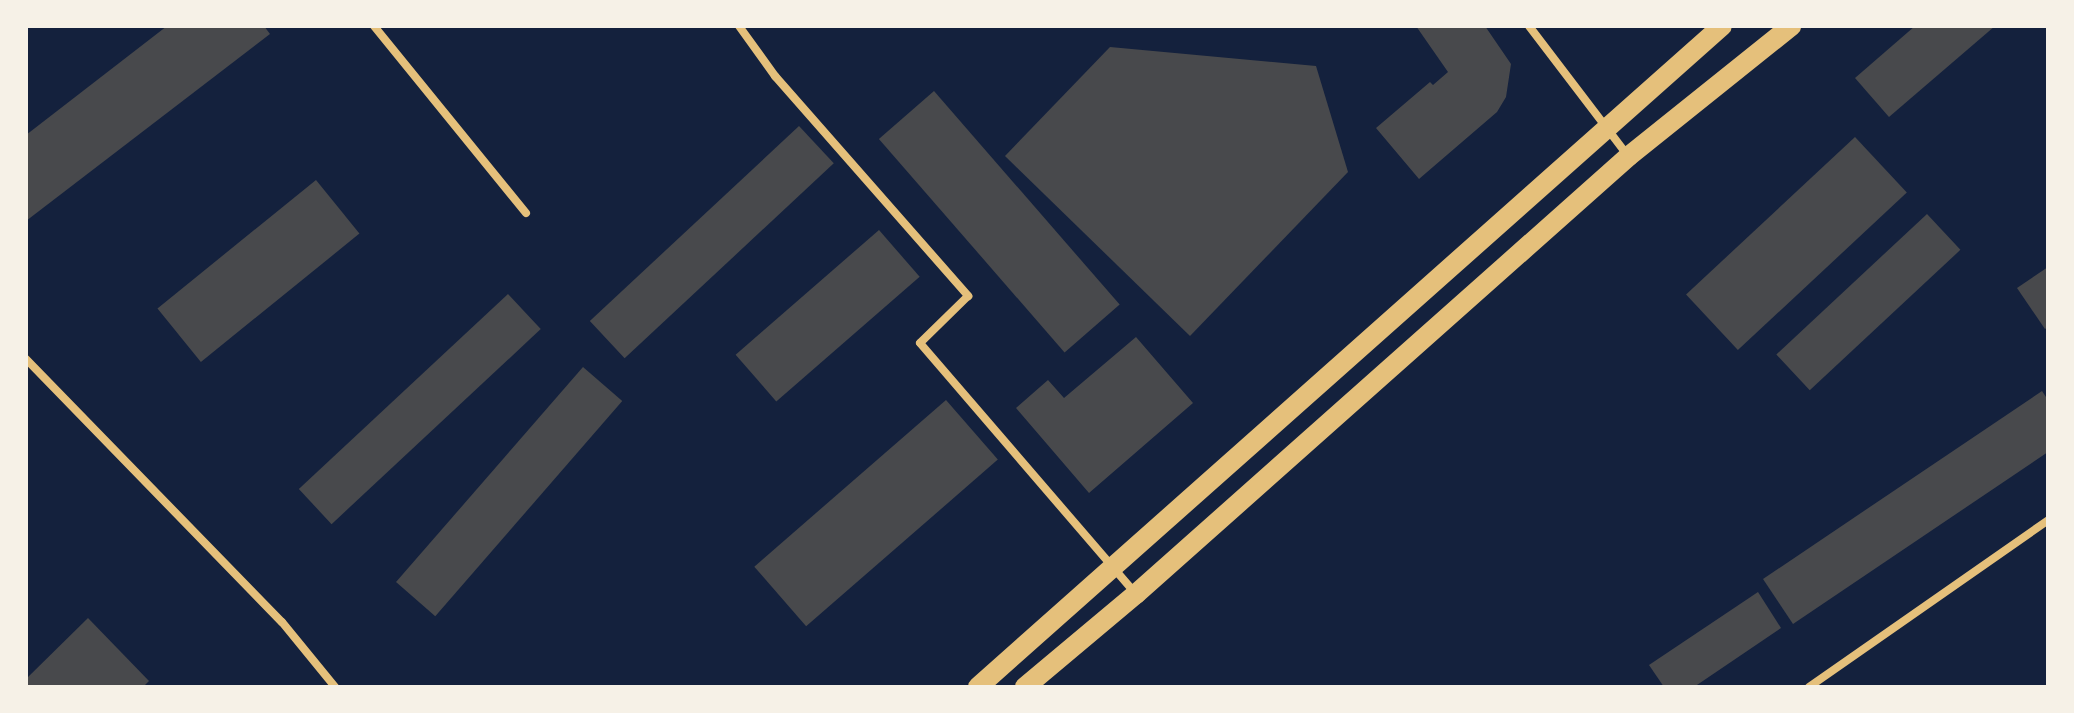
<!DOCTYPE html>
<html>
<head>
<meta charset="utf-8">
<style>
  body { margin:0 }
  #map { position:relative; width:2074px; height:713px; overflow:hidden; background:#14213d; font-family:Bitter,serif }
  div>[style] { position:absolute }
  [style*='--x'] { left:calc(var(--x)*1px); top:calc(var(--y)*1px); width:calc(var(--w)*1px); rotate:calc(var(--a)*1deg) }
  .building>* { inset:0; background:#48494c; transform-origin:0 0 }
  .minor>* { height:8px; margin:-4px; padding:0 4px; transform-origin:4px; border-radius:4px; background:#e5c07b }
  .primary>* { height:20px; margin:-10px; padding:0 10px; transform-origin:10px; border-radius:10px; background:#e5c07b }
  span { translate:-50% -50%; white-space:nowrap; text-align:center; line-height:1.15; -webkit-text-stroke:6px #f6f1e7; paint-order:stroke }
  .frame { position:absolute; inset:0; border:28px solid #f6f1e7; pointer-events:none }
</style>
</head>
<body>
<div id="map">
  <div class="building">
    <div style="clip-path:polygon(167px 26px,264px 26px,270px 34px,26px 221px,26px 135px)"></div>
    <div style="clip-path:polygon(1416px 26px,1485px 26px,1511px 64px,1506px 97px,1497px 112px,1419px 179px,1376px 128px,1430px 82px,1433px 85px,1448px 72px)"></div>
    <div style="clip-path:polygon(1915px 26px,1995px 26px,1889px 117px,1855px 78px)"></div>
    <div style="clip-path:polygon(1110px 47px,1316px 66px,1348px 172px,1190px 336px,1005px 156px)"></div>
    <div style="left:934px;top:91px;width:283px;height:73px;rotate:49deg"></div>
    <div style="left:799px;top:126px;width:51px;height:286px;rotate:47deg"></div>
    <div style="left:1855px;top:137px;width:76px;height:231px;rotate:47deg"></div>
    <div style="left:316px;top:180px;width:69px;height:204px;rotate:51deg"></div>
    <div style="left:1927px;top:214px;width:49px;height:206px;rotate:47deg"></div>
    <div style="left:879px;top:230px;width:62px;height:190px;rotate:49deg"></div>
    <div style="clip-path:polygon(2048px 267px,2048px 327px,2045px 329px,2017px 288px)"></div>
    <div style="left:508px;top:294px;width:48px;height:286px;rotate:47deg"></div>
    <div style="clip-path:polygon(1136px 337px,1193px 403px,1089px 493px,1016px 408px,1048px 380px,1064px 398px)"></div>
    <div style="left:583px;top:367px;width:52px;height:285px;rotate:41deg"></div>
    <div style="clip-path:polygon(2042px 391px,2048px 400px,2048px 452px,1793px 624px,1763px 579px)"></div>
    <div style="left:946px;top:400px;width:79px;height:254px;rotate:49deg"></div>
    <div style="clip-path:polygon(1758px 592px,1781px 628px,1694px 687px,1664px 687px,1649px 665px)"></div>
    <div style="clip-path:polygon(88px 618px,149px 681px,143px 687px,26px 687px,26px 679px)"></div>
  </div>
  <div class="minor">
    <div style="--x:374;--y:26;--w:241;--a:50.9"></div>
    <div style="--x:739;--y:26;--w:62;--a:54.2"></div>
    <div style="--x:775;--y:76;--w:293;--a:48.7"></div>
    <div style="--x:968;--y:296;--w:67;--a:135.6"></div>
    <div style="--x:920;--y:343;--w:331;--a:49.3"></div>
    <div style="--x:1529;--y:26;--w:163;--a:52.7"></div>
    <div style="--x:26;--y:359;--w:367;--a:45.8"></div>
    <div style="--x:282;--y:622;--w:84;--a:50.8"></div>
    <div style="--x:1809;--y:687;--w:292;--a:-34.9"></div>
  </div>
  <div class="primary">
    <div style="--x:978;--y:687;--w:995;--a:-41.62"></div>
    <div style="--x:1025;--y:687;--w:145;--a:-40"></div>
    <div style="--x:1136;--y:594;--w:659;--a:-41.62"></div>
    <div style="--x:1629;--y:156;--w:208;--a:-38.7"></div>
  </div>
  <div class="frame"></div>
</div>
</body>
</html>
